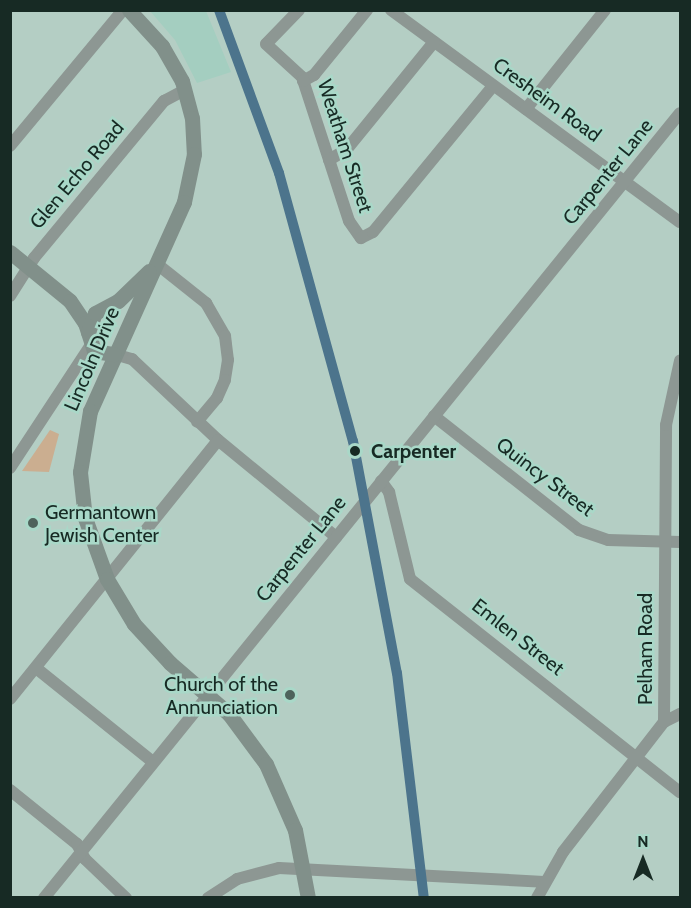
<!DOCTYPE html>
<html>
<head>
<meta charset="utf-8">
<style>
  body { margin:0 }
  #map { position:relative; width:691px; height:908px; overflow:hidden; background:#b4cec4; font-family:Cabin,sans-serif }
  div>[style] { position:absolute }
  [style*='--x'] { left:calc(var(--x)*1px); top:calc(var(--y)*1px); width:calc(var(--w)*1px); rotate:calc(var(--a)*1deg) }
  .built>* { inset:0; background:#a4cec0 }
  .green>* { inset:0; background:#cbae90 }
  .minor>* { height:12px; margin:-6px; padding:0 6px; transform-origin:6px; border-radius:6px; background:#8d9793 }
  .major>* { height:15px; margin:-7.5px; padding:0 7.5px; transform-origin:7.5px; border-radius:7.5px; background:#81908a }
  .rail-1>* { height:10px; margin:-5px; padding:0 5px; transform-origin:5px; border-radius:5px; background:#4c748c }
  .dots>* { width:16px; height:16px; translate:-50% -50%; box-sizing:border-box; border:3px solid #a9d8c8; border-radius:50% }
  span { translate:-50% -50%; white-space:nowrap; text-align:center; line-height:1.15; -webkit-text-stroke:5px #a9d8c8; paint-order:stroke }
  .street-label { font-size:20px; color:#172a24 }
  .stop-label { font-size:20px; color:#172a24; font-weight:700 }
  .left { translate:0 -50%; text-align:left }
  .poi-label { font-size:20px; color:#172a24 }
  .right { translate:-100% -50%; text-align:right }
  .frame { position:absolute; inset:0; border:12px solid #172a24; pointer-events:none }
  .north { position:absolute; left:613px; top:830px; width:60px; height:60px; -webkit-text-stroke:4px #a9d8c8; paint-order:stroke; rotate:0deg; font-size:16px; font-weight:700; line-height:24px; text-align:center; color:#172a24 }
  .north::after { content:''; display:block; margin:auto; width:21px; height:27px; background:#172a24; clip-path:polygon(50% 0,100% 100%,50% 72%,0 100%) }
</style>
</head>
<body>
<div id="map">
  <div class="built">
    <div style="clip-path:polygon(150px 11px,206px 11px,231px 72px,197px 83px,175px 40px)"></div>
  </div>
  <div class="green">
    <div style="clip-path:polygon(50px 430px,59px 434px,49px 472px,22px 471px)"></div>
  </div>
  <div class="minor">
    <div style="--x:299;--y:10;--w:47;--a:134.1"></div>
    <div style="--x:266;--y:44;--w:49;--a:42.5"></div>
    <div style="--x:302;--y:77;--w:151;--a:71.9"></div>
    <div style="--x:349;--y:221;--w:21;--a:55"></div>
    <div style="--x:361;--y:238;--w:13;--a:-27"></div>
    <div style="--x:373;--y:232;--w:189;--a:-50.6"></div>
    <div style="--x:391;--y:10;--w:358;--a:36.3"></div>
    <div style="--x:303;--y:81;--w:13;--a:-29"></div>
    <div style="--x:314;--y:75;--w:84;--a:-50.8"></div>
    <div style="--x:526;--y:109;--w:127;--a:-51.4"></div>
    <div style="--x:10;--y:146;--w:177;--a:-50.3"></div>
    <div style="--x:329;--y:160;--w:21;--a:-31"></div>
    <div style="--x:347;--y:149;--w:138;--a:-50.9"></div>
    <div style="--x:157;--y:264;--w:63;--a:38.5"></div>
    <div style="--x:206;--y:303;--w:38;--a:60"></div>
    <div style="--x:225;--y:336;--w:24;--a:83"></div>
    <div style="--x:228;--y:360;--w:20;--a:99"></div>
    <div style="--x:225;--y:380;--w:20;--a:114"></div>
    <div style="--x:217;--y:398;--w:31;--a:130"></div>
    <div style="--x:10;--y:296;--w:45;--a:-57.7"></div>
    <div style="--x:34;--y:258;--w:204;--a:-50.4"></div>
    <div style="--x:164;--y:101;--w:24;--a:-28"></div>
    <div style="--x:114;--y:354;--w:19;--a:16"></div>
    <div style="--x:132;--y:359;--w:118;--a:43.3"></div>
    <div style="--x:218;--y:440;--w:153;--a:39.4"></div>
    <div style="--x:434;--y:416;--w:184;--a:38.2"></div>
    <div style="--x:579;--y:530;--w:31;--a:19"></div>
    <div style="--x:608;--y:540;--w:72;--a:1.6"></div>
    <div style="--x:10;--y:468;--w:146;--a:-56.7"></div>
    <div style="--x:381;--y:481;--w:14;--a:54"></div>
    <div style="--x:389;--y:492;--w:89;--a:76.4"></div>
    <div style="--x:410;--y:579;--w:344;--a:38.3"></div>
    <div style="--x:36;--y:668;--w:150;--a:38.8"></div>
    <div style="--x:10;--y:699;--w:332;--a:-51.2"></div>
    <div style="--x:664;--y:722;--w:18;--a:-27"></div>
    <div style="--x:10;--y:790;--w:86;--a:38.9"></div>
    <div style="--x:77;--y:844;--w:17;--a:62"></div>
    <div style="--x:85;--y:859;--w:57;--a:43.6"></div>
    <div style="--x:44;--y:898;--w:1010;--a:-50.99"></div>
    <div style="--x:208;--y:898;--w:35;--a:-33"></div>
    <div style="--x:237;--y:879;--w:43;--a:-14.7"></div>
    <div style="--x:279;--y:868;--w:265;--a:3"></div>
    <div style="--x:537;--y:898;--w:53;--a:-60.5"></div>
    <div style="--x:563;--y:852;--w:165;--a:-52.2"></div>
    <div style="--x:664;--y:722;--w:297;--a:-89.6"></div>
    <div style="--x:666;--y:425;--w:66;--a:-77.7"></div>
  </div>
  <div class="major">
    <div style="--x:129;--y:10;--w:49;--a:47.5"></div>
    <div style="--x:162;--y:46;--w:40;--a:60.3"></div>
    <div style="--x:182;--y:81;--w:38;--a:75"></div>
    <div style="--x:192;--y:118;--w:36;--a:87"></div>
    <div style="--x:194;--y:154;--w:49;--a:101.8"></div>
    <div style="--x:184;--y:202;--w:229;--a:114.2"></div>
    <div style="--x:90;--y:411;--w:62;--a:99.3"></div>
    <div style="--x:80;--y:472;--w:46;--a:83.8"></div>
    <div style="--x:85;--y:518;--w:65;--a:70.2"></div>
    <div style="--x:107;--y:579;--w:52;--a:59"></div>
    <div style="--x:134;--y:624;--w:53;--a:47.3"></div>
    <div style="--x:170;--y:663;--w:78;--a:40.8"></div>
    <div style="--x:229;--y:714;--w:62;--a:53.5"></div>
    <div style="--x:266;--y:764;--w:72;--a:66.3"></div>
    <div style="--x:295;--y:830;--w:69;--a:79.2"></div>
    <div style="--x:10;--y:252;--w:77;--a:39.2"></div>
    <div style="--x:70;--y:301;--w:27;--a:56"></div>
    <div style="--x:85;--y:323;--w:29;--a:72"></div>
    <div style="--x:94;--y:351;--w:20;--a:9"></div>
    <div style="--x:88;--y:332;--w:20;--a:-70"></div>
    <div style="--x:95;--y:313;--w:26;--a:-28"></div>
    <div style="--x:118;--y:301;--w:43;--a:-44.1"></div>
  </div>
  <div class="rail-1">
    <div style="--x:219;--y:10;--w:174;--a:69.8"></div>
    <div style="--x:279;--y:173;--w:278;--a:74.6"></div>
    <div style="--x:353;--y:441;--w:236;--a:79.3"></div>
    <div style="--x:397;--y:673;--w:227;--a:83.2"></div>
  </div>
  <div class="dots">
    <div style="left:355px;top:451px;background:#172a24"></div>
    <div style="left:33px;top:523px;background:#4e635c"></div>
    <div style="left:290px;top:695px;background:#4e635c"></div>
  </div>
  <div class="street-label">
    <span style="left:547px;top:100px;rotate:36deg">Cresheim Road</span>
    <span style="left:345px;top:146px;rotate:72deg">Weatham Street</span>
    <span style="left:608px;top:172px;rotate:-51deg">Carpenter Lane</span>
    <span style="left:77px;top:175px;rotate:-50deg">Glen Echo Road</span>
    <span style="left:92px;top:359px;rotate:-67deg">Lincoln Drive</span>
    <span style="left:545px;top:477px;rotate:37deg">Quincy Street</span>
    <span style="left:301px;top:549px;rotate:-51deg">Carpenter Lane</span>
    <span style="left:518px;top:637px;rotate:38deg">Emlen Street</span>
    <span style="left:645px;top:649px;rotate:-90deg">Pelham Road</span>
  </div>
  <div class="stop-label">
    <span class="left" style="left:371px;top:451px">Carpenter</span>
  </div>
  <div class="poi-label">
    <span class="left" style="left:45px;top:524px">Germantown<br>Jewish Center</span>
    <span class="right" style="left:278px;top:696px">Church of the<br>Annunciation</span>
  </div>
  <div class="frame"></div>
  <div class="north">N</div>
</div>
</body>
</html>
